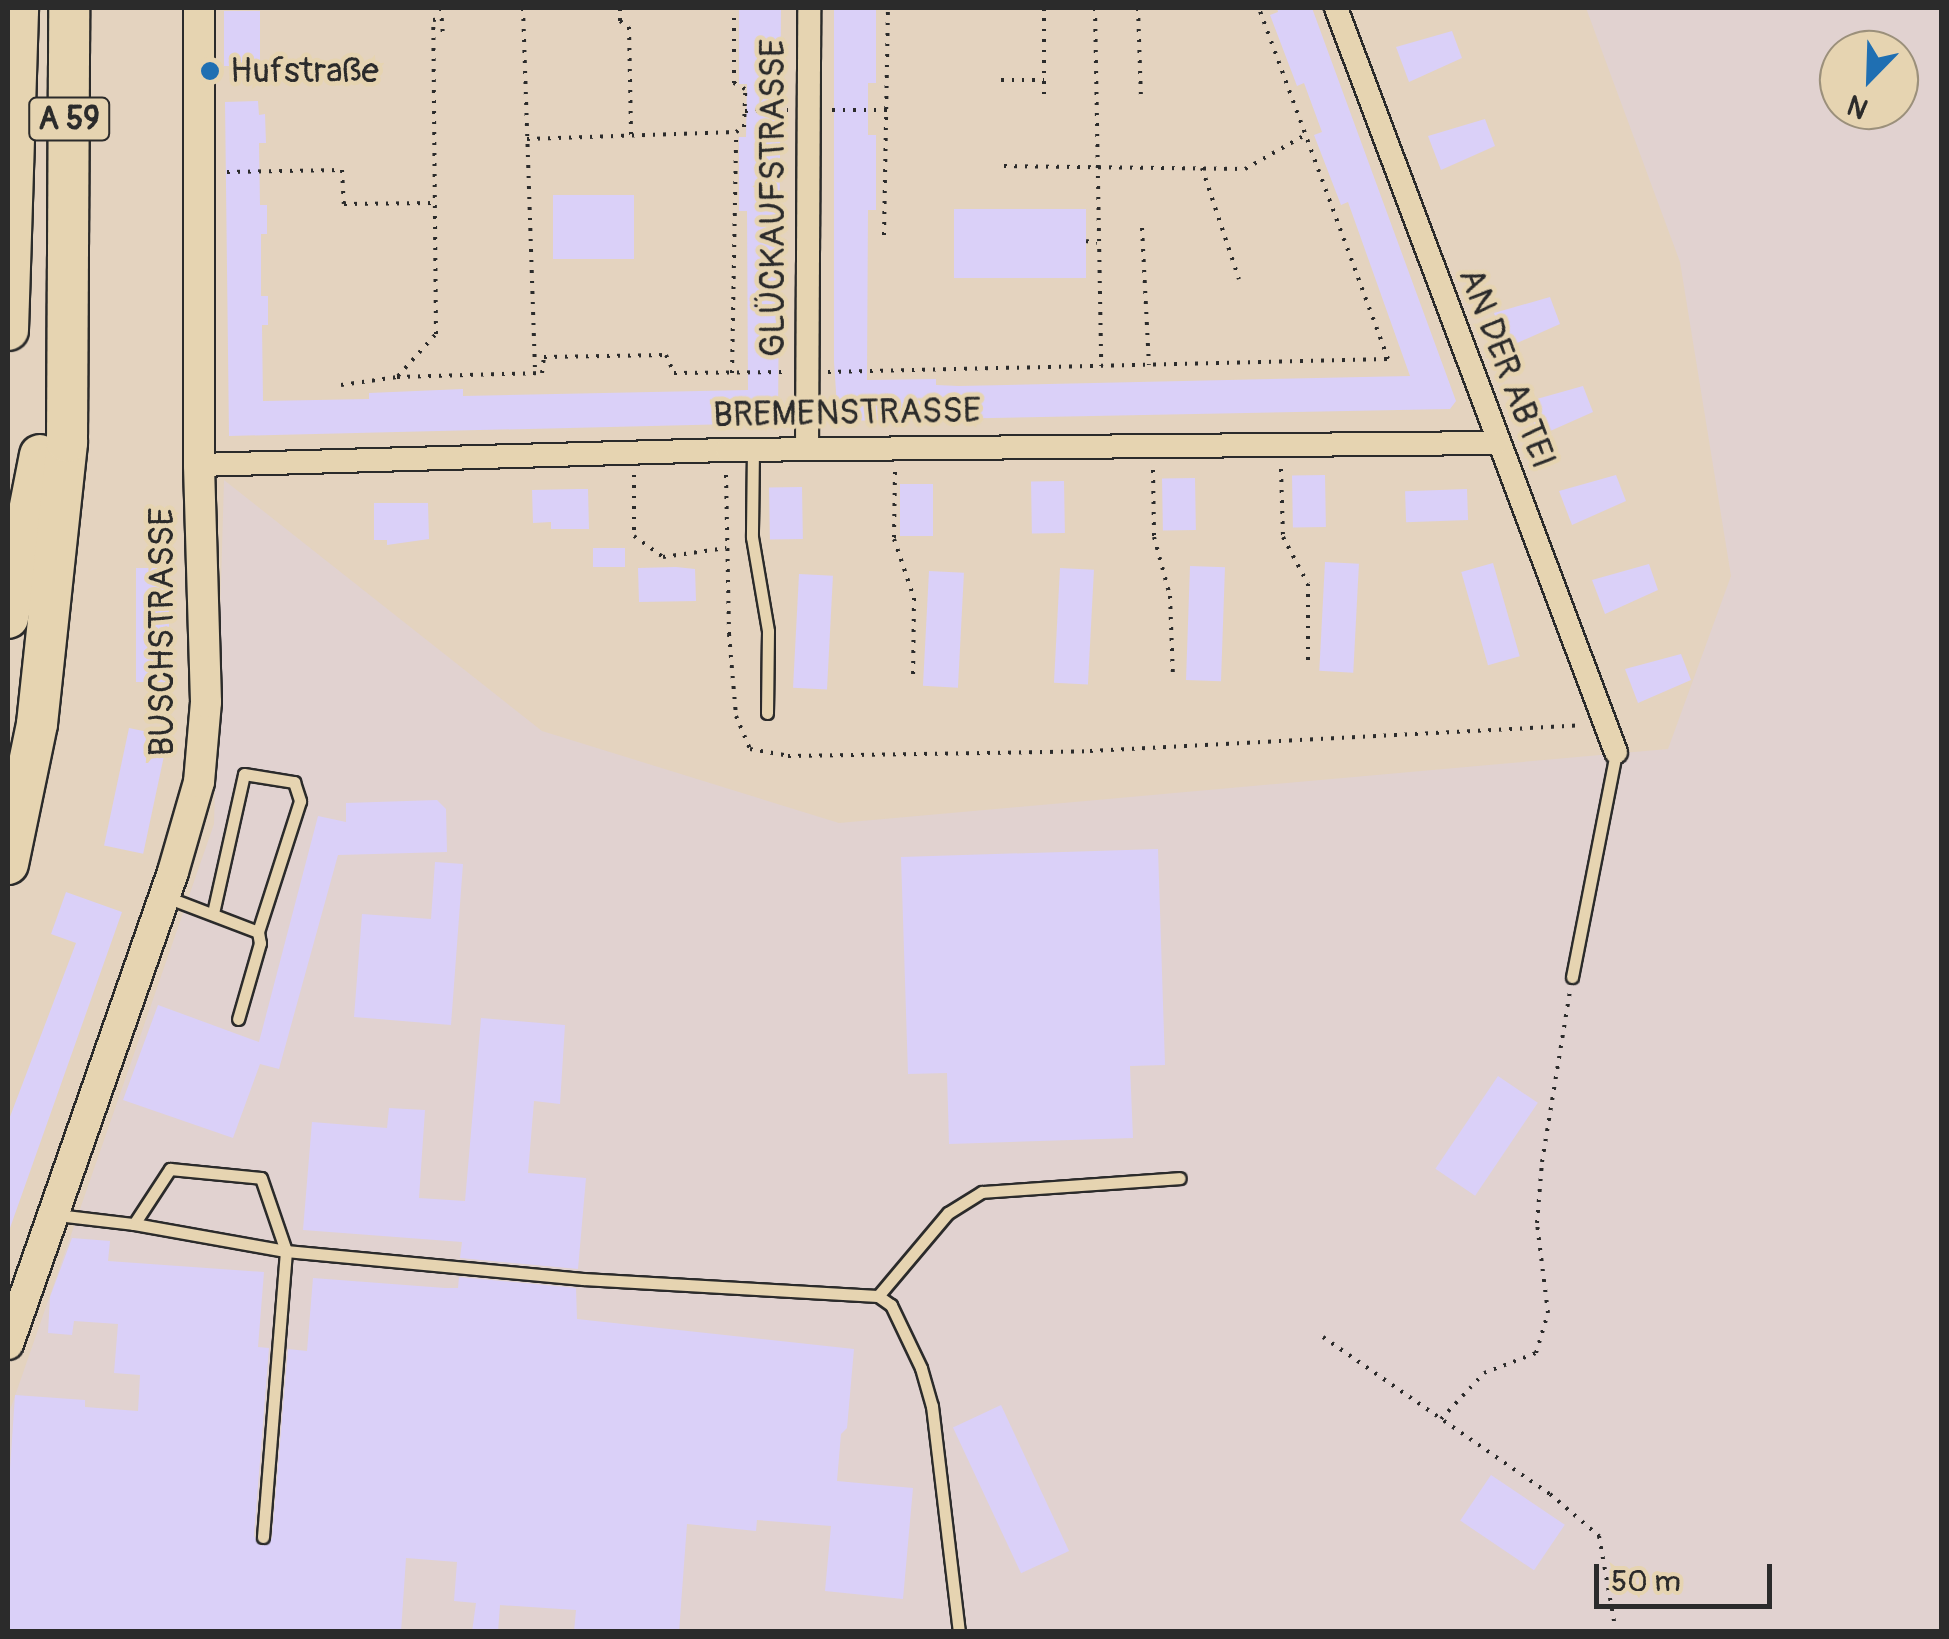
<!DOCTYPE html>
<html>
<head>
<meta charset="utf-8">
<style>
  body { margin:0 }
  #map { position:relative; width:1949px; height:1639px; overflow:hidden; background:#e4d3bf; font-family:Pangolin,sans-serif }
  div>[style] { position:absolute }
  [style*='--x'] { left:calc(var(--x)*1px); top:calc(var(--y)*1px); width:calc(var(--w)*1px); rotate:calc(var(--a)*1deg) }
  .built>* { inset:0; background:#e1d2d0 }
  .building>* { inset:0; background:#dad0f8; transform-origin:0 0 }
  .path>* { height:4px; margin-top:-2px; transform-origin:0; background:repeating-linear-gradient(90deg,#2b2b2b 0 2.5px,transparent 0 10.5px) }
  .roads { filter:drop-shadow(2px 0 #2b2b2b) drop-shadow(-2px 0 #2b2b2b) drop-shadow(0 2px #2b2b2b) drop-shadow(0 -2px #2b2b2b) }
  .lane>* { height:11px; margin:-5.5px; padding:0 5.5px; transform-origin:5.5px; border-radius:5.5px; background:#e6d4b1 }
  .street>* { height:22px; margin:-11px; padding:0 11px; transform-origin:11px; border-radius:11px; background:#e6d4b1 }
  .secondary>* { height:30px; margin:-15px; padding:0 15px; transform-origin:15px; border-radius:15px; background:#e6d4b1 }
  .highway>* { height:40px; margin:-20px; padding:0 20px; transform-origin:20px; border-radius:20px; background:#e6d4b1 }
  .dots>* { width:28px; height:28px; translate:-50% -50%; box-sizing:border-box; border:5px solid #e6d4b1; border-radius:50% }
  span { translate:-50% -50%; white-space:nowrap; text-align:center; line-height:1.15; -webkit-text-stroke:9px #e6d4b1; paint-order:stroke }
  .shield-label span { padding:2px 8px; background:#e6d4b1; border:2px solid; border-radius:8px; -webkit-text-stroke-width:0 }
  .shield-label { font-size:32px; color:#2b2b2b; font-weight:700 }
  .poi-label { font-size:35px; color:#2b2b2b }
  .left { translate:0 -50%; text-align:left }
  .street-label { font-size:35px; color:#2b2b2b }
  .frame { position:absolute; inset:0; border:10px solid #2b2b2b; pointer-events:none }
  .north { position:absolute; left:1819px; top:30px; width:100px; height:100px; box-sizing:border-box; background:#e6d4b1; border:2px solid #9b907b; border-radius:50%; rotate:203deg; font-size:28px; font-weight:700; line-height:40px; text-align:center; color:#2b2b2b }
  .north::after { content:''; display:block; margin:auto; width:35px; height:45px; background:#1f6fb2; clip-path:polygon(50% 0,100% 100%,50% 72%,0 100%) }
  .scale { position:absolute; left:1594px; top:1564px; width:178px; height:45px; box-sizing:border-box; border:5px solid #2b2b2b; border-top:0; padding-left:12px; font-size:30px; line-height:35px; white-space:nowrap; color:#2b2b2b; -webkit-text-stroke:8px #e6d4b1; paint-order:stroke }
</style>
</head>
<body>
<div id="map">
  <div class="built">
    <div style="clip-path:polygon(evenodd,1586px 8px,1941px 8px,1941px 1631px,8px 1632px,8px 1416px,214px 824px,224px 480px,542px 731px,839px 823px,1668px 749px,1731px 576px,1680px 262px,1586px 8px,1839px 50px,1899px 50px,1899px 110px,1839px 110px,1839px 50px)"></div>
  </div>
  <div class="building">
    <div style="clip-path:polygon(781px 8px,778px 423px,229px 436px,225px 102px,258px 101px,259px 115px,265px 114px,266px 143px,259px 143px,260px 205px,267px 205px,267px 234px,261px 234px,261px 296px,268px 296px,268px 325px,262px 325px,263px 401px,369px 399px,369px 393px,463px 389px,463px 396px,748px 390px,747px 211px,739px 211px,739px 137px,746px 137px,747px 84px,739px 84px,739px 9px)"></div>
    <div style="clip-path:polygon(834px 8px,876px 8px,876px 83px,868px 83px,868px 135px,876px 135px,876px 210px,868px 210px,867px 380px,936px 379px,936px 385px,959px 386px,1410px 376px,1348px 202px,1341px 205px,1314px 135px,1322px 132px,1304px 83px,1297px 86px,1270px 15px,1278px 12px,1277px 8px,1312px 8px,1456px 401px,1450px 409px,838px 421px,834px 362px)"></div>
    <div style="left:224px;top:11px;width:36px;height:55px"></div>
    <div style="clip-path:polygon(1452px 31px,1462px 58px,1409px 82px,1396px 47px)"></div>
    <div style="clip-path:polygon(1485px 119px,1495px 146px,1441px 170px,1428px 136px)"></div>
    <div style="left:553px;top:195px;width:81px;height:64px"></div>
    <div style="left:954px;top:209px;width:132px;height:69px"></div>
    <div style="clip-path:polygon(1550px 297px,1560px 324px,1506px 348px,1494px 313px)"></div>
    <div style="clip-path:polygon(1583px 386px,1593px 412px,1539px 436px,1526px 402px)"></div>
    <div style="left:1325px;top:475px;width:52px;height:33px;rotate:89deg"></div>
    <div style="clip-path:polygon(1616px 475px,1626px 501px,1572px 525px,1559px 491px)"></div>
    <div style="left:1195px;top:478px;width:52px;height:33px;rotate:89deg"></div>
    <div style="left:1064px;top:481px;width:52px;height:33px;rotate:89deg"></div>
    <div style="left:900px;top:484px;width:33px;height:52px"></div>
    <div style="left:802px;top:487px;width:52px;height:33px;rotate:89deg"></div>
    <div style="clip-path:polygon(578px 489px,588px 489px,589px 529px,551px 529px,551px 522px,533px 523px,532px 490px)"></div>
    <div style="left:1467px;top:489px;width:31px;height:62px;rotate:88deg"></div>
    <div style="clip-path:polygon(374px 503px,428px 503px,429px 539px,387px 545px,387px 540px,374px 540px)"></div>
    <div style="left:625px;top:548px;width:19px;height:32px;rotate:90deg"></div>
    <div style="left:1325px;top:562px;width:34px;height:109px;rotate:3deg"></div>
    <div style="left:1493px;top:563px;width:97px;height:33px;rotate:74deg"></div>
    <div style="clip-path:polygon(1649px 564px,1658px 590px,1605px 614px,1592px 580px)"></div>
    <div style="left:1190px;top:566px;width:35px;height:114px;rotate:2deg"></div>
    <div style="clip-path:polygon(676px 567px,695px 569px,696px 601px,639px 602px,638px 568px)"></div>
    <div style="left:136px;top:568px;width:33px;height:114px"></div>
    <div style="left:1060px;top:568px;width:34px;height:115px;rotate:3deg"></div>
    <div style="left:929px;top:571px;width:35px;height:115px;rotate:3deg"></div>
    <div style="left:799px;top:574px;width:34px;height:114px;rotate:3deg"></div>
    <div style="clip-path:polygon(1681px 654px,1691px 680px,1638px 703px,1625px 669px)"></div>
    <div style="left:129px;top:728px;width:40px;height:120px;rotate:12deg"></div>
    <div style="clip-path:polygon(437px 800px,446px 809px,447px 852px,338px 855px,279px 1069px,260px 1064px,233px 1138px,123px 1100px,158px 1005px,259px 1042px,318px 816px,346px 822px,346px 803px)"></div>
    <div style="clip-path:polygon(1158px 849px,1165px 1065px,1130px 1066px,1133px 1138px,949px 1144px,947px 1073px,908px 1074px,901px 857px)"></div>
    <div style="clip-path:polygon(435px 862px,463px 864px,451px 1025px,354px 1017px,362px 914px,431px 919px)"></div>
    <div style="clip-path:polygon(66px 892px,122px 912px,10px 1228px,8px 1122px,76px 943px,51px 934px)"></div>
    <div style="clip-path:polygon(481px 1018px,565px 1025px,560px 1104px,534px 1101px,528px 1173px,586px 1178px,578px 1269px,460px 1258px,462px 1242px,303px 1230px,312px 1122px,387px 1128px,389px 1108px,425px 1110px,419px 1198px,465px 1201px)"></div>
    <div style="left:1498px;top:1076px;width:48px;height:112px;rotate:34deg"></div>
    <div style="clip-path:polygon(72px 1238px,110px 1241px,108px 1261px,264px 1272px,258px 1347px,269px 1348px,254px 1536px,261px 1546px,272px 1538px,288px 1349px,307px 1351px,313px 1278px,445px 1288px,458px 1288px,459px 1277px,576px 1288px,577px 1319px,854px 1349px,847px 1428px,841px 1434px,837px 1481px,913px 1488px,903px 1599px,825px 1591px,831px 1526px,757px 1520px,756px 1531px,687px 1524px,679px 1632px,574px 1632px,576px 1610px,500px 1605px,498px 1632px,472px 1632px,476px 1603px,454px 1601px,457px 1562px,406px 1558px,401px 1632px,8px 1632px,8px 1499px,15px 1395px,85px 1400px,85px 1407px,138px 1411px,140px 1375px,114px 1373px,118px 1324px,74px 1321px,72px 1335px,48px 1333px,50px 1297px)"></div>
    <div style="left:1001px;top:1405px;width:161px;height:53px;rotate:65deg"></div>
    <div style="left:1491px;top:1475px;width:89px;height:55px;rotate:34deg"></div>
  </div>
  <div class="path">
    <div style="--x:441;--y:8;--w:29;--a:86"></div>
    <div style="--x:523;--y:8;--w:364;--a:88.1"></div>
    <div style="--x:620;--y:8;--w:13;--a:90"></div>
    <div style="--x:620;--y:21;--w:11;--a:34"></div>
    <div style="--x:629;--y:27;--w:109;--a:88.9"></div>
    <div style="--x:1044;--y:8;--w:86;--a:90"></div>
    <div style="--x:1095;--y:8;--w:358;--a:89"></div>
    <div style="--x:1138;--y:8;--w:91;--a:88.1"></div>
    <div style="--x:1001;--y:80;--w:43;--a:0"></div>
    <div style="--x:832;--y:110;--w:55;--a:0"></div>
    <div style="--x:745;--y:111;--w:43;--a:-1.3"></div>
    <div style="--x:527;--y:139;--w:209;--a:-1.9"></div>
    <div style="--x:1004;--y:166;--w:241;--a:0.7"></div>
    <div style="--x:1245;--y:169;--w:69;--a:-29.5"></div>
    <div style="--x:1202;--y:168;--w:117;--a:71.6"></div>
    <div style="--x:227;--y:172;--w:115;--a:-1"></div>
    <div style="--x:342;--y:170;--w:34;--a:87"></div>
    <div style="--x:344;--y:204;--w:90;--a:-0.6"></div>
    <div style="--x:1142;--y:228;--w:137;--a:87.1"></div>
    <div style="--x:884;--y:235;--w:227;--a:-89"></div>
    <div style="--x:1086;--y:241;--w:11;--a:10"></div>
    <div style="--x:828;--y:372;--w:560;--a:-1.33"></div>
    <div style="--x:1388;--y:359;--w:374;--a:-110.2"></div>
    <div style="--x:732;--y:373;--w:241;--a:-89"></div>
    <div style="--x:736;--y:132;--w:9;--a:-32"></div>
    <div style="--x:744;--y:127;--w:38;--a:-88"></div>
    <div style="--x:745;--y:89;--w:13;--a:-151"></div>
    <div style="--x:734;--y:83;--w:75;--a:-90"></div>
    <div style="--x:398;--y:376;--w:57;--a:-47.9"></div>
    <div style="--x:436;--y:334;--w:314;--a:-90.5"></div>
    <div style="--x:433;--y:20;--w:9;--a:-6"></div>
    <div style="--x:341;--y:385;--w:57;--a:-8.1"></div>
    <div style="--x:397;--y:377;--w:145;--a:-1.6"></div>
    <div style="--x:542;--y:373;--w:16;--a:-83"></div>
    <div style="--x:544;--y:357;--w:122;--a:-0.9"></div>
    <div style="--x:666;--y:355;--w:20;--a:66"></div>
    <div style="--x:674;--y:373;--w:110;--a:-0.5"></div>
    <div style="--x:1281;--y:469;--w:68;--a:88.3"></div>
    <div style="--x:1283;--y:537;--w:53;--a:62"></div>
    <div style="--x:1308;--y:584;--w:84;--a:90"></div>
    <div style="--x:1153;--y:470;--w:67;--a:89.1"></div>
    <div style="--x:1154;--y:537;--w:61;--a:74.8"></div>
    <div style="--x:1170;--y:596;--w:81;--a:87.9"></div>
    <div style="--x:895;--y:472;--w:67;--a:90.9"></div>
    <div style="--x:894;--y:539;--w:62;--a:71.3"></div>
    <div style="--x:914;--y:598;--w:82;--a:90.7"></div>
    <div style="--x:634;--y:475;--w:61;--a:90"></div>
    <div style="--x:634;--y:536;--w:36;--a:36"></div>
    <div style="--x:663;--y:557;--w:64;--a:-8.1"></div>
    <div style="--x:726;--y:475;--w:159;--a:88.9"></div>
    <div style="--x:729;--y:634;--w:82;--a:85.1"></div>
    <div style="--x:736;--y:716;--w:36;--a:67"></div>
    <div style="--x:750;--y:749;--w:39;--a:10"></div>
    <div style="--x:788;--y:756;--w:302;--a:-0.9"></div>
    <div style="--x:1090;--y:751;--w:492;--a:-3"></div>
    <div style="--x:1323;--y:1337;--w:276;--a:34.7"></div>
    <div style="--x:1550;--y:1494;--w:65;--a:40.6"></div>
    <div style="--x:1599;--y:1536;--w:97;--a:80"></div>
    <div style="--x:1441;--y:1419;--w:63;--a:-46.9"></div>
    <div style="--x:1484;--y:1373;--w:56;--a:-21"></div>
    <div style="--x:1536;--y:1353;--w:42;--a:-73.3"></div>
    <div style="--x:1548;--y:1313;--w:91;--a:-97"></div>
    <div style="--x:1537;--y:1223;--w:61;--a:-85.3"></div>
    <div style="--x:1542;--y:1162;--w:173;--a:-80.7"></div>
  </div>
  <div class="roads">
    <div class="lane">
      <div style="--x:753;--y:449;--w:88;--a:90.7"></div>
      <div style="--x:752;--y:537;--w:95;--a:80.3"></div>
      <div style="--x:768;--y:631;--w:82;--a:90.7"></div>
      <div style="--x:169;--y:898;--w:95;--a:20.9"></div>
      <div style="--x:258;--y:932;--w:11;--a:80"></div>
      <div style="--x:260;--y:943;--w:79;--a:106.1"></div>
      <div style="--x:213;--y:913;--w:142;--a:-77.4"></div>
      <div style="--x:244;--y:774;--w:51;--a:9.1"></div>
      <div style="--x:294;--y:782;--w:20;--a:72"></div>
      <div style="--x:300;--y:801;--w:138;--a:107.8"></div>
      <div style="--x:1572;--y:977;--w:229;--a:-78.9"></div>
      <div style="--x:57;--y:1215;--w:78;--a:6.7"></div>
      <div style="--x:134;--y:1224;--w:66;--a:-56.8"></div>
      <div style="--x:170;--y:1169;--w:91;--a:5.6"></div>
      <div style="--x:261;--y:1178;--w:77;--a:71.1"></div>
      <div style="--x:286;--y:1251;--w:298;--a:5.4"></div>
      <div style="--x:583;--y:1279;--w:295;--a:3.3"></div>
      <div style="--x:878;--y:1296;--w:16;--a:35"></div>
      <div style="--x:891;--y:1305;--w:70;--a:64.5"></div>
      <div style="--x:921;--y:1368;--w:40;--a:74"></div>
      <div style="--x:932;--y:1406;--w:228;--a:83.2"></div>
      <div style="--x:134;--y:1224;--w:154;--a:10.1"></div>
      <div style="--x:286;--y:1251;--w:287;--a:94.6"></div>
      <div style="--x:878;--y:1296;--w:109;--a:-49.9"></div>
      <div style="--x:948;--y:1213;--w:40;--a:-32"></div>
      <div style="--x:982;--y:1192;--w:198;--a:-4"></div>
    </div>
    <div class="street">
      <div style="--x:1336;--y:8;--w:795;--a:69.38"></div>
      <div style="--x:807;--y:448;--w:440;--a:-89.7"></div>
      <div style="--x:199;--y:465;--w:528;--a:-1.63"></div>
      <div style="--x:727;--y:450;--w:769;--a:-0.52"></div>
    </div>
    <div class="secondary">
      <div style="--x:8;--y:1344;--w:500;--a:-70.73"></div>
      <div style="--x:173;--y:872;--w:94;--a:-73.9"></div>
      <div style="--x:199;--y:782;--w:80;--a:-85"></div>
      <div style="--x:206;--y:702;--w:237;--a:-91.7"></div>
      <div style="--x:199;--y:465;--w:457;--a:-90"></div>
    </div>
    <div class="highway">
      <div style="--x:8;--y:330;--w:322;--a:-88.2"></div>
      <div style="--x:8;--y:618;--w:166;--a:-78.9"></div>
      <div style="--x:8;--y:864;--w:143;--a:-78.3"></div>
      <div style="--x:37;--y:724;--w:284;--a:-83.9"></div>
      <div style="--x:67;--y:442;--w:434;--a:-89.7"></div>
    </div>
  </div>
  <div class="dots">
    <div style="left:210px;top:71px;background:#1f6fb2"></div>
  </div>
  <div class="shield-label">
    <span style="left:69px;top:119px">A 59</span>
  </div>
  <div class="poi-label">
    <span class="left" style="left:230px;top:71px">Hufstraße</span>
  </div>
  <div class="street-label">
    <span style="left:773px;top:198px;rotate:-90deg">GLÜCKAUFSTRASSE</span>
    <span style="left:1507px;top:368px;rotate:69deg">AN DER ABTEI</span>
    <span style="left:847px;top:413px;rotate:-1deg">BREMENSTRASSE</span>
    <span style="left:162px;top:632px;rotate:-90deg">BUSCHSTRASSE</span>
  </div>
  <div class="frame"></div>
  <div class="north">N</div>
  <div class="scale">50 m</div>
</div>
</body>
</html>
